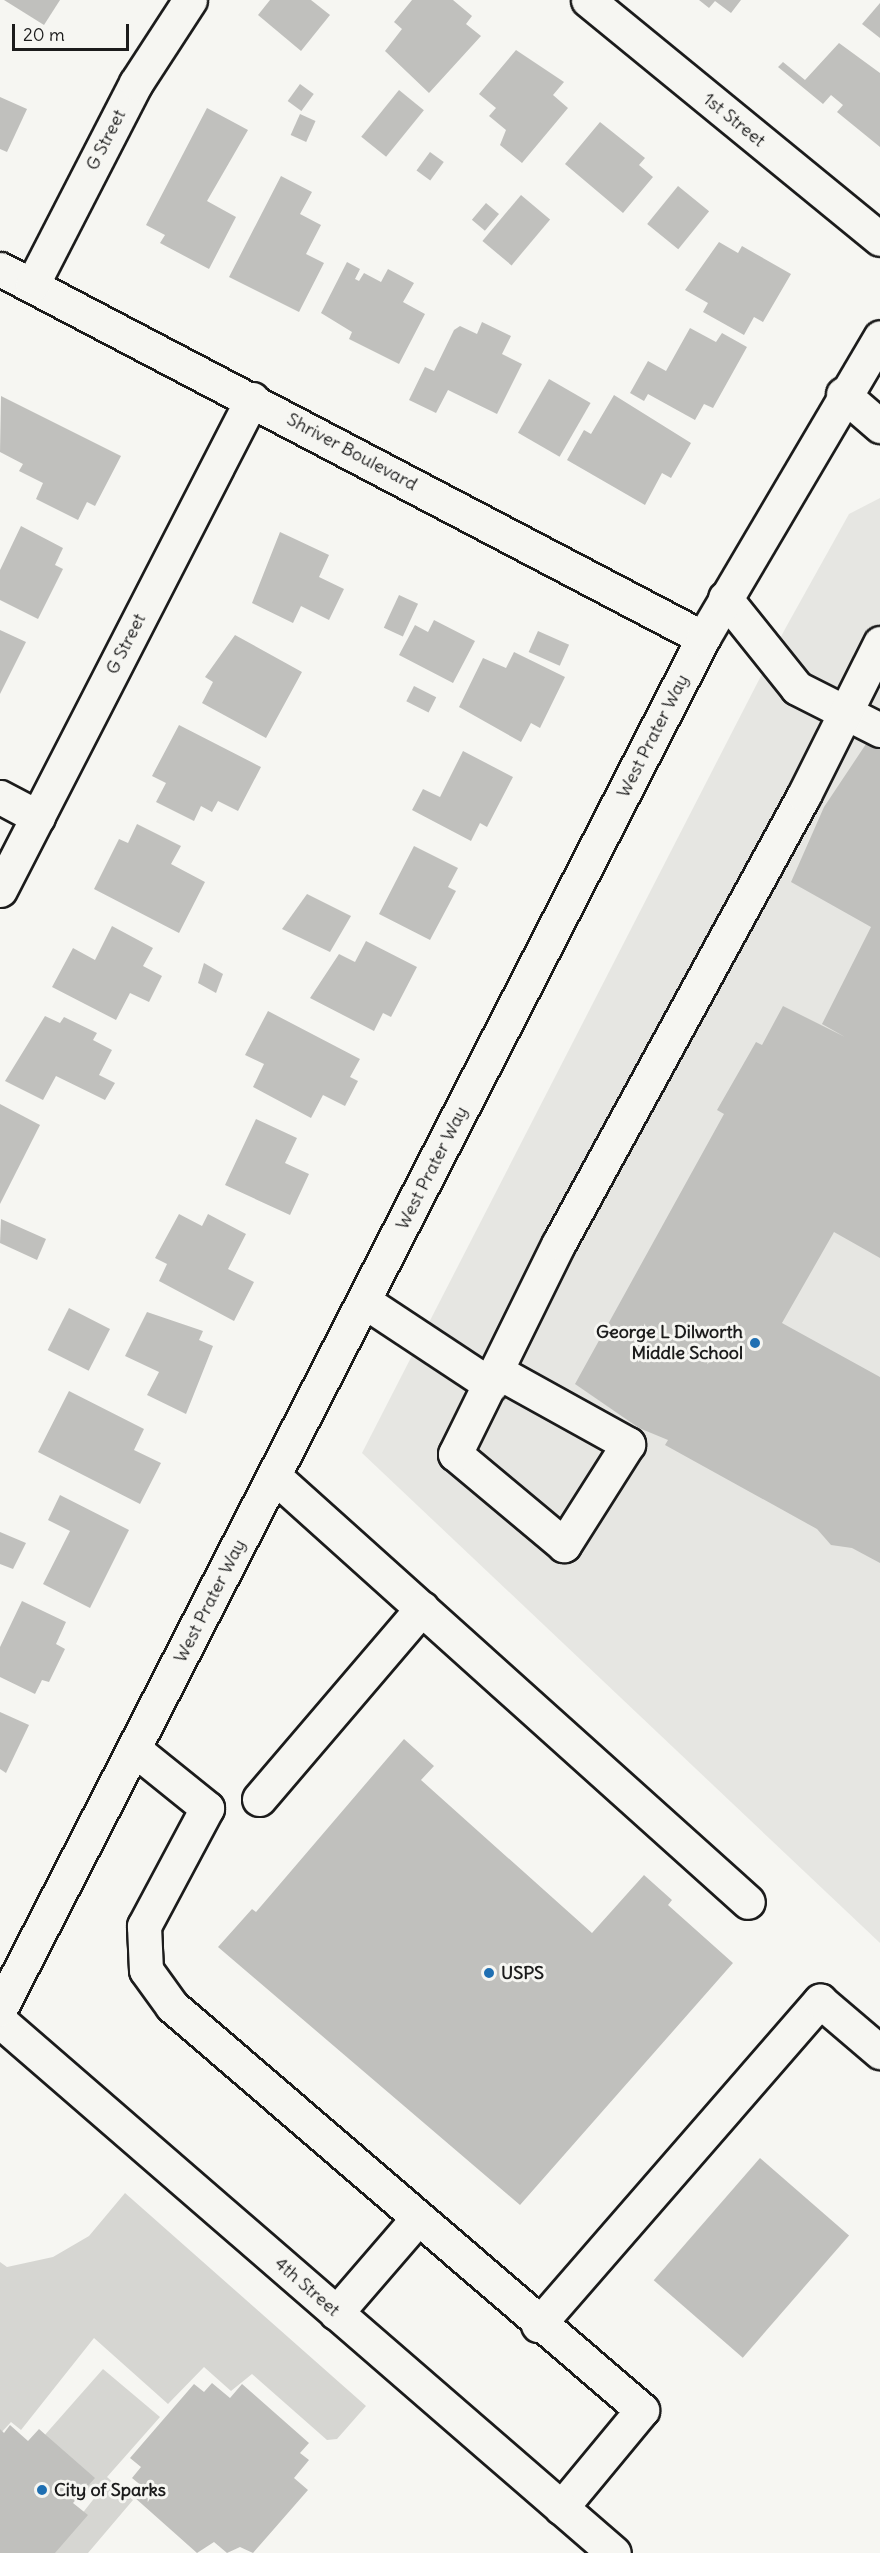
<!DOCTYPE html>
<html>
<head>
<meta charset="utf-8">
<style>
  body { margin:0 }
  #map { position:relative; width:880px; height:2553px; overflow:hidden; background:#f6f6f2; font-family:Delius,sans-serif }
  div>[style] { position:absolute }
  [style*='--x'] { left:calc(var(--x)*1px); top:calc(var(--y)*1px); width:calc(var(--w)*1px); rotate:calc(var(--a)*1deg) }
  .built>* { inset:0; background:#e6e6e2 }
  .green>* { inset:0; background:#d6d6d2 }
  .building>* { inset:0; background:#c0c0bd; transform-origin:0 0 }
  .roads { filter:drop-shadow(2px 0 #1c1c1c) drop-shadow(-2px 0 #1c1c1c) drop-shadow(0 2px #1c1c1c) drop-shadow(0 -2px #1c1c1c) }
  .minor>* { height:33px; margin:-16.5px; padding:0 16.5px; transform-origin:16.5px; border-radius:16.5px; background:#f6f6f2 }
  .major>* { height:33px; margin:-16.5px; padding:0 16.5px; transform-origin:16.5px; border-radius:16.5px; background:#f6f6f2 }
  .dots>* { width:16px; height:16px; translate:-50% -50%; box-sizing:border-box; border:3px solid #f6f6f2; border-radius:50% }
  span { translate:-50% -50%; white-space:nowrap; text-align:center; line-height:1.15; -webkit-text-stroke:6px #f6f6f2; paint-order:stroke }
  .street-label { font-size:18px; color:#1c1c1c }
  .poi-label { font-size:18px; color:#1c1c1c; font-weight:700 }
  .right { translate:-100% -50%; text-align:right }
  .left { translate:0 -50%; text-align:left }
  .scale { position:absolute; left:12px; top:24px; width:117px; height:27px; box-sizing:border-box; border:3px solid #1c1c1c; border-top:0; padding-left:8px; font-size:18px; line-height:21px; white-space:nowrap; color:#1c1c1c; -webkit-text-stroke:4px #f6f6f2; paint-order:stroke }
</style>
</head>
<body>
<div id="map">
  <div class="built">
    <div style="clip-path:polygon(880px 498px,880px 1943px,362px 1453px,785px 629px,849px 514px)"></div>
  </div>
  <div class="green">
    <div style="clip-path:polygon(125px 2193px,366px 2406px,337px 2439px,327px 2440px,252px 2374px,231px 2391px,204px 2367px,168px 2404px,94px 2338px,21px 2430px,11px 2422px,0 2434px,0 2262px,7px 2267px,53px 2257px,89px 2236px)"></div>
    <div style="clip-path:polygon(103px 2369px,160px 2417px,107px 2477px,133px 2500px,88px 2553px,51px 2553px,96px 2496px,36px 2445px)"></div>
  </div>
  <div class="building">
    <div style="clip-path:polygon(4px 0,60px 0,44px 25px)"></div>
    <div style="clip-path:polygon(270px 0,311px 0,330px 15px,301px 51px,258px 15px)"></div>
    <div style="clip-path:polygon(412px 0,453px 0,472px 16px,466px 24px,481px 36px,429px 93px,385px 51px,402px 29px,394px 22px)"></div>
    <div style="clip-path:polygon(699px 0,741px 0,731px 13px,715px 1px,709px 8px)"></div>
    <div style="clip-path:polygon(880px 3px,880px 38px,862px 24px)"></div>
    <div style="clip-path:polygon(839px 43px,880px 73px,880px 147px,837px 112px,843px 105px,831px 95px,823px 104px,778px 67px,783px 62px,805px 80px)"></div>
    <div style="clip-path:polygon(516px 50px,564px 82px,553px 95px,568px 108px,522px 163px,500px 145px,506px 130px,489px 116px,496px 108px,479px 94px)"></div>
    <div style="left:300px;top:84px;width:17px;height:21px;rotate:36deg"></div>
    <div style="left:399px;top:90px;width:32px;height:60px;rotate:39deg"></div>
    <div style="clip-path:polygon(0 97px,27px 109px,7px 152px,0 149px)"></div>
    <div style="clip-path:polygon(207px 108px,248px 130px,207px 201px,236px 217px,209px 269px,160px 243px,165px 235px,146px 225px)"></div>
    <div style="left:300px;top:114px;width:17px;height:23px;rotate:24deg"></div>
    <div style="clip-path:polygon(600px 122px,645px 158px,639px 165px,653px 177px,623px 213px,565px 164px)"></div>
    <div style="left:430px;top:152px;width:17px;height:23px;rotate:36deg"></div>
    <div style="clip-path:polygon(281px 176px,312px 192px,300px 214px,321px 225px,306px 254px,324px 263px,299px 312px,229px 277px)"></div>
    <div style="left:678px;top:186px;width:40px;height:49px;rotate:39deg"></div>
    <div style="left:521px;top:195px;width:38px;height:60px;rotate:40deg"></div>
    <div style="left:486px;top:203px;width:17px;height:22px;rotate:40deg"></div>
    <div style="clip-path:polygon(719px 242px,738px 253px,742px 246px,791px 274px,763px 322px,754px 317px,744px 335px,703px 312px,708px 303px,685px 290px)"></div>
    <div style="clip-path:polygon(347px 262px,360px 269px,355px 279px,359px 281px,364px 273px,381px 282px,388px 269px,414px 283px,403px 302px,425px 314px,399px 364px,349px 339px,352px 332px,321px 313px)"></div>
    <div style="clip-path:polygon(482px 322px,511px 336px,502px 354px,522px 364px,497px 414px,448px 390px,436px 413px,409px 400px,425px 367px,434px 371px,454px 330px,460px 326px,477px 334px)"></div>
    <div style="clip-path:polygon(690px 328px,716px 342px,722px 333px,747px 347px,713px 408px,704px 404px,695px 420px,648px 394px,644px 401px,630px 393px,648px 361px,666px 371px)"></div>
    <div style="left:549px;top:379px;width:48px;height:62px;rotate:30deg"></div>
    <div style="clip-path:polygon(614px 395px,691px 443px,671px 478px,662px 473px,645px 505px,567px 460px,584px 430px,591px 434px)"></div>
    <div style="clip-path:polygon(1px 396px,121px 456px,95px 506px,87px 502px,78px 520px,36px 499px,43px 483px,19px 471px,23px 464px,0 452px)"></div>
    <div style="clip-path:polygon(21px 526px,63px 548px,55px 565px,63px 569px,38px 619px,0 600px,0 570px)"></div>
    <div style="clip-path:polygon(280px 532px,329px 555px,319px 577px,344px 589px,329px 620px,301px 606px,293px 623px,252px 603px)"></div>
    <div style="left:399px;top:595px;width:21px;height:36px;rotate:25deg"></div>
    <div style="clip-path:polygon(434px 620px,475px 641px,453px 683px,399px 655px,415px 625px,428px 632px)"></div>
    <div style="clip-path:polygon(0 630px,26px 642px,0 694px)"></div>
    <div style="left:538px;top:631px;width:34px;height:23px;rotate:24deg"></div>
    <div style="clip-path:polygon(235px 635px,302px 672px,266px 738px,202px 703px,213px 682px,205px 677px)"></div>
    <div style="clip-path:polygon(514px 652px,565px 677px,540px 728px,531px 723px,521px 742px,459px 707px,483px 658px,506px 668px)"></div>
    <div style="left:414px;top:686px;width:25px;height:17px;rotate:27deg"></div>
    <div style="clip-path:polygon(179px 725px,261px 767px,238px 811px,218px 801px,212px 812px,201px 806px,194px 821px,156px 802px,166px 783px,152px 776px)"></div>
    <div style="clip-path:polygon(870px 738px,880px 744px,880px 1258px,834px 1232px,782px 1323px,880px 1377px,880px 1563px,852px 1548px,831px 1545px,817px 1529px,665px 1445px,668px 1440px,639px 1428px,575px 1384px,724px 1114px,717px 1110px,756px 1042px,762px 1045px,783px 1006px,845px 1037px,822px 1024px,871px 927px,791px 882px,824px 807px)"></div>
    <div style="clip-path:polygon(463px 751px,513px 777px,487px 827px,480px 823px,471px 841px,412px 810px,423px 789px,440px 797px)"></div>
    <div style="clip-path:polygon(137px 824px,181px 846px,171px 864px,205px 882px,179px 933px,94px 889px,119px 839px,128px 843px)"></div>
    <div style="clip-path:polygon(414px 846px,458px 868px,448px 887px,456px 891px,430px 940px,379px 914px)"></div>
    <div style="clip-path:polygon(307px 894px,351px 916px,330px 952px,282px 929px)"></div>
    <div style="clip-path:polygon(112px 926px,153px 948px,143px 966px,162px 976px,149px 1002px,130px 993px,116px 1020px,52px 987px,73px 948px,95px 960px)"></div>
    <div style="clip-path:polygon(366px 941px,417px 967px,391px 1017px,383px 1013px,374px 1031px,310px 998px,339px 954px,355px 962px)"></div>
    <div style="clip-path:polygon(204px 963px,223px 974px,216px 993px,198px 983px)"></div>
    <div style="clip-path:polygon(268px 1011px,360px 1059px,350px 1077px,358px 1081px,345px 1106px,323px 1095px,311px 1118px,253px 1087px,264px 1064px,245px 1055px)"></div>
    <div style="clip-path:polygon(45px 1016px,60px 1023px,64px 1017px,97px 1033px,93px 1040px,112px 1050px,99px 1075px,115px 1083px,105px 1100px,56px 1076px,43px 1100px,5px 1081px)"></div>
    <div style="clip-path:polygon(0 1104px,40px 1125px,0 1204px)"></div>
    <div style="clip-path:polygon(256px 1119px,297px 1138px,285px 1163px,309px 1174px,290px 1215px,225px 1185px)"></div>
    <div style="clip-path:polygon(179px 1214px,202px 1226px,208px 1214px,246px 1234px,228px 1269px,254px 1282px,234px 1321px,159px 1281px,167px 1264px,155px 1258px)"></div>
    <div style="clip-path:polygon(1px 1219px,46px 1239px,37px 1260px,0 1243px)"></div>
    <div style="left:69px;top:1308px;width:46px;height:47px;rotate:27deg"></div>
    <div style="clip-path:polygon(147px 1312px,203px 1331px,199px 1340px,213px 1346px,186px 1414px,147px 1395px,159px 1372px,125px 1356px)"></div>
    <div style="clip-path:polygon(69px 1391px,144px 1429px,134px 1450px,161px 1463px,140px 1504px,38px 1452px)"></div>
    <div style="clip-path:polygon(60px 1495px,129px 1530px,90px 1608px,43px 1584px,70px 1531px,48px 1520px)"></div>
    <div style="clip-path:polygon(0 1532px,26px 1543px,13px 1569px,0 1564px)"></div>
    <div style="clip-path:polygon(22px 1601px,66px 1622px,56px 1644px,65px 1649px,49px 1682px,42px 1680px,35px 1694px,0 1677px,0 1647px)"></div>
    <div style="clip-path:polygon(0 1712px,29px 1725px,6px 1773px,0 1769px)"></div>
    <div style="clip-path:polygon(404px 1739px,434px 1766px,421px 1780px,592px 1933px,644px 1875px,672px 1900px,668px 1905px,733px 1963px,520px 2205px,218px 1947px,252px 1909px,256px 1912px)"></div>
    <div style="left:760px;top:2158px;width:118px;height:162px;rotate:41deg"></div>
    <div style="clip-path:polygon(212px 2383px,230px 2398px,242px 2384px,309px 2443px,300px 2453px,309px 2460px,294px 2478px,308px 2490px,253px 2553px,240px 2547px,227px 2553px,214px 2542px,197px 2553px,134px 2497px,143px 2487px,132px 2478px,141px 2467px,130px 2458px,194px 2384px,204px 2392px)"></div>
    <div style="clip-path:polygon(10px 2425px,28px 2441px,39px 2429px,95px 2478px,73px 2503px,88px 2515px,55px 2553px,0 2553px,0 2429px,4px 2433px)"></div>
  </div>
  <div class="roads">
    <div class="minor">
      <div style="--x:588;--y:0;--w:377;--a:39.3"></div>
      <div style="--x:0;--y:269;--w:794;--a:27.69"></div>
      <div style="--x:32;--y:285;--w:227;--a:-62.8"></div>
      <div style="--x:136;--y:83;--w:99;--a:-57"></div>
      <div style="--x:843;--y:394;--w:49;--a:40.9"></div>
      <div style="--x:725;--y:598;--w:115;--a:51.3"></div>
      <div style="--x:797;--y:688;--w:93;--a:26.8"></div>
      <div style="--x:0;--y:797;--w:43;--a:27.8"></div>
      <div style="--x:0;--y:890;--w:552;--a:-62.83"></div>
      <div style="--x:364;--y:1301;--w:152;--a:33.5"></div>
      <div style="--x:498;--y:1372;--w:149;--a:29"></div>
      <div style="--x:628;--y:1444;--w:120;--a:122.4"></div>
      <div style="--x:564;--y:1545;--w:142;--a:-140.1"></div>
      <div style="--x:455;--y:1454;--w:235;--a:-63.8"></div>
      <div style="--x:559;--y:1243;--w:511;--a:-61.33"></div>
      <div style="--x:804;--y:795;--w:170;--a:-63.4"></div>
      <div style="--x:274;--y:1476;--w:637;--a:41.95"></div>
      <div style="--x:134;--y:1749;--w:94;--a:38.9"></div>
      <div style="--x:207;--y:1808;--w:134;--a:118.1"></div>
      <div style="--x:144;--y:1926;--w:44;--a:87.4"></div>
      <div style="--x:146;--y:1970;--w:44;--a:54.2"></div>
      <div style="--x:172;--y:2006;--w:620;--a:40.68"></div>
      <div style="--x:642;--y:2410;--w:127;--a:129.6"></div>
      <div style="--x:259;--y:1799;--w:251;--a:-49.5"></div>
      <div style="--x:0;--y:2021;--w:812;--a:40.91"></div>
      <div style="--x:336;--y:2313;--w:124;--a:-49.2"></div>
      <div style="--x:538;--y:2325;--w:430;--a:-49"></div>
      <div style="--x:820;--y:2001;--w:79;--a:40.4"></div>
    </div>
    <div class="major">
      <div style="--x:0;--y:2009;--w:1541;--a:-62.85"></div>
      <div style="--x:703;--y:638;--w:349;--a:-59.5"></div>
    </div>
  </div>
  <div class="dots">
    <div style="left:755px;top:1343px;background:#1f6fb2"></div>
    <div style="left:489px;top:1973px;background:#1f6fb2"></div>
    <div style="left:42px;top:2490px;background:#1f6fb2"></div>
  </div>
  <div class="street-label">
    <span style="left:734px;top:120px;rotate:39deg">1st Street</span>
    <span style="left:106px;top:140px;rotate:-63deg">G Street</span>
    <span style="left:352px;top:452px;rotate:28deg">Shriver Boulevard</span>
    <span style="left:126px;top:644px;rotate:-63deg">G Street</span>
    <span style="left:653px;top:736px;rotate:-63deg">West Prater Way</span>
    <span style="left:432px;top:1168px;rotate:-63deg">West Prater Way</span>
    <span style="left:210px;top:1601px;rotate:-63deg">West Prater Way</span>
    <span style="left:307px;top:2287px;rotate:41deg">4th Street</span>
  </div>
  <div class="poi-label">
    <span class="right" style="left:743px;top:1343px">George L Dilworth<br>Middle School</span>
    <span class="left" style="left:501px;top:1973px">USPS</span>
    <span class="left" style="left:54px;top:2490px">City of Sparks</span>
  </div>
  <div class="scale">20 m</div>
</div>
</body>
</html>
